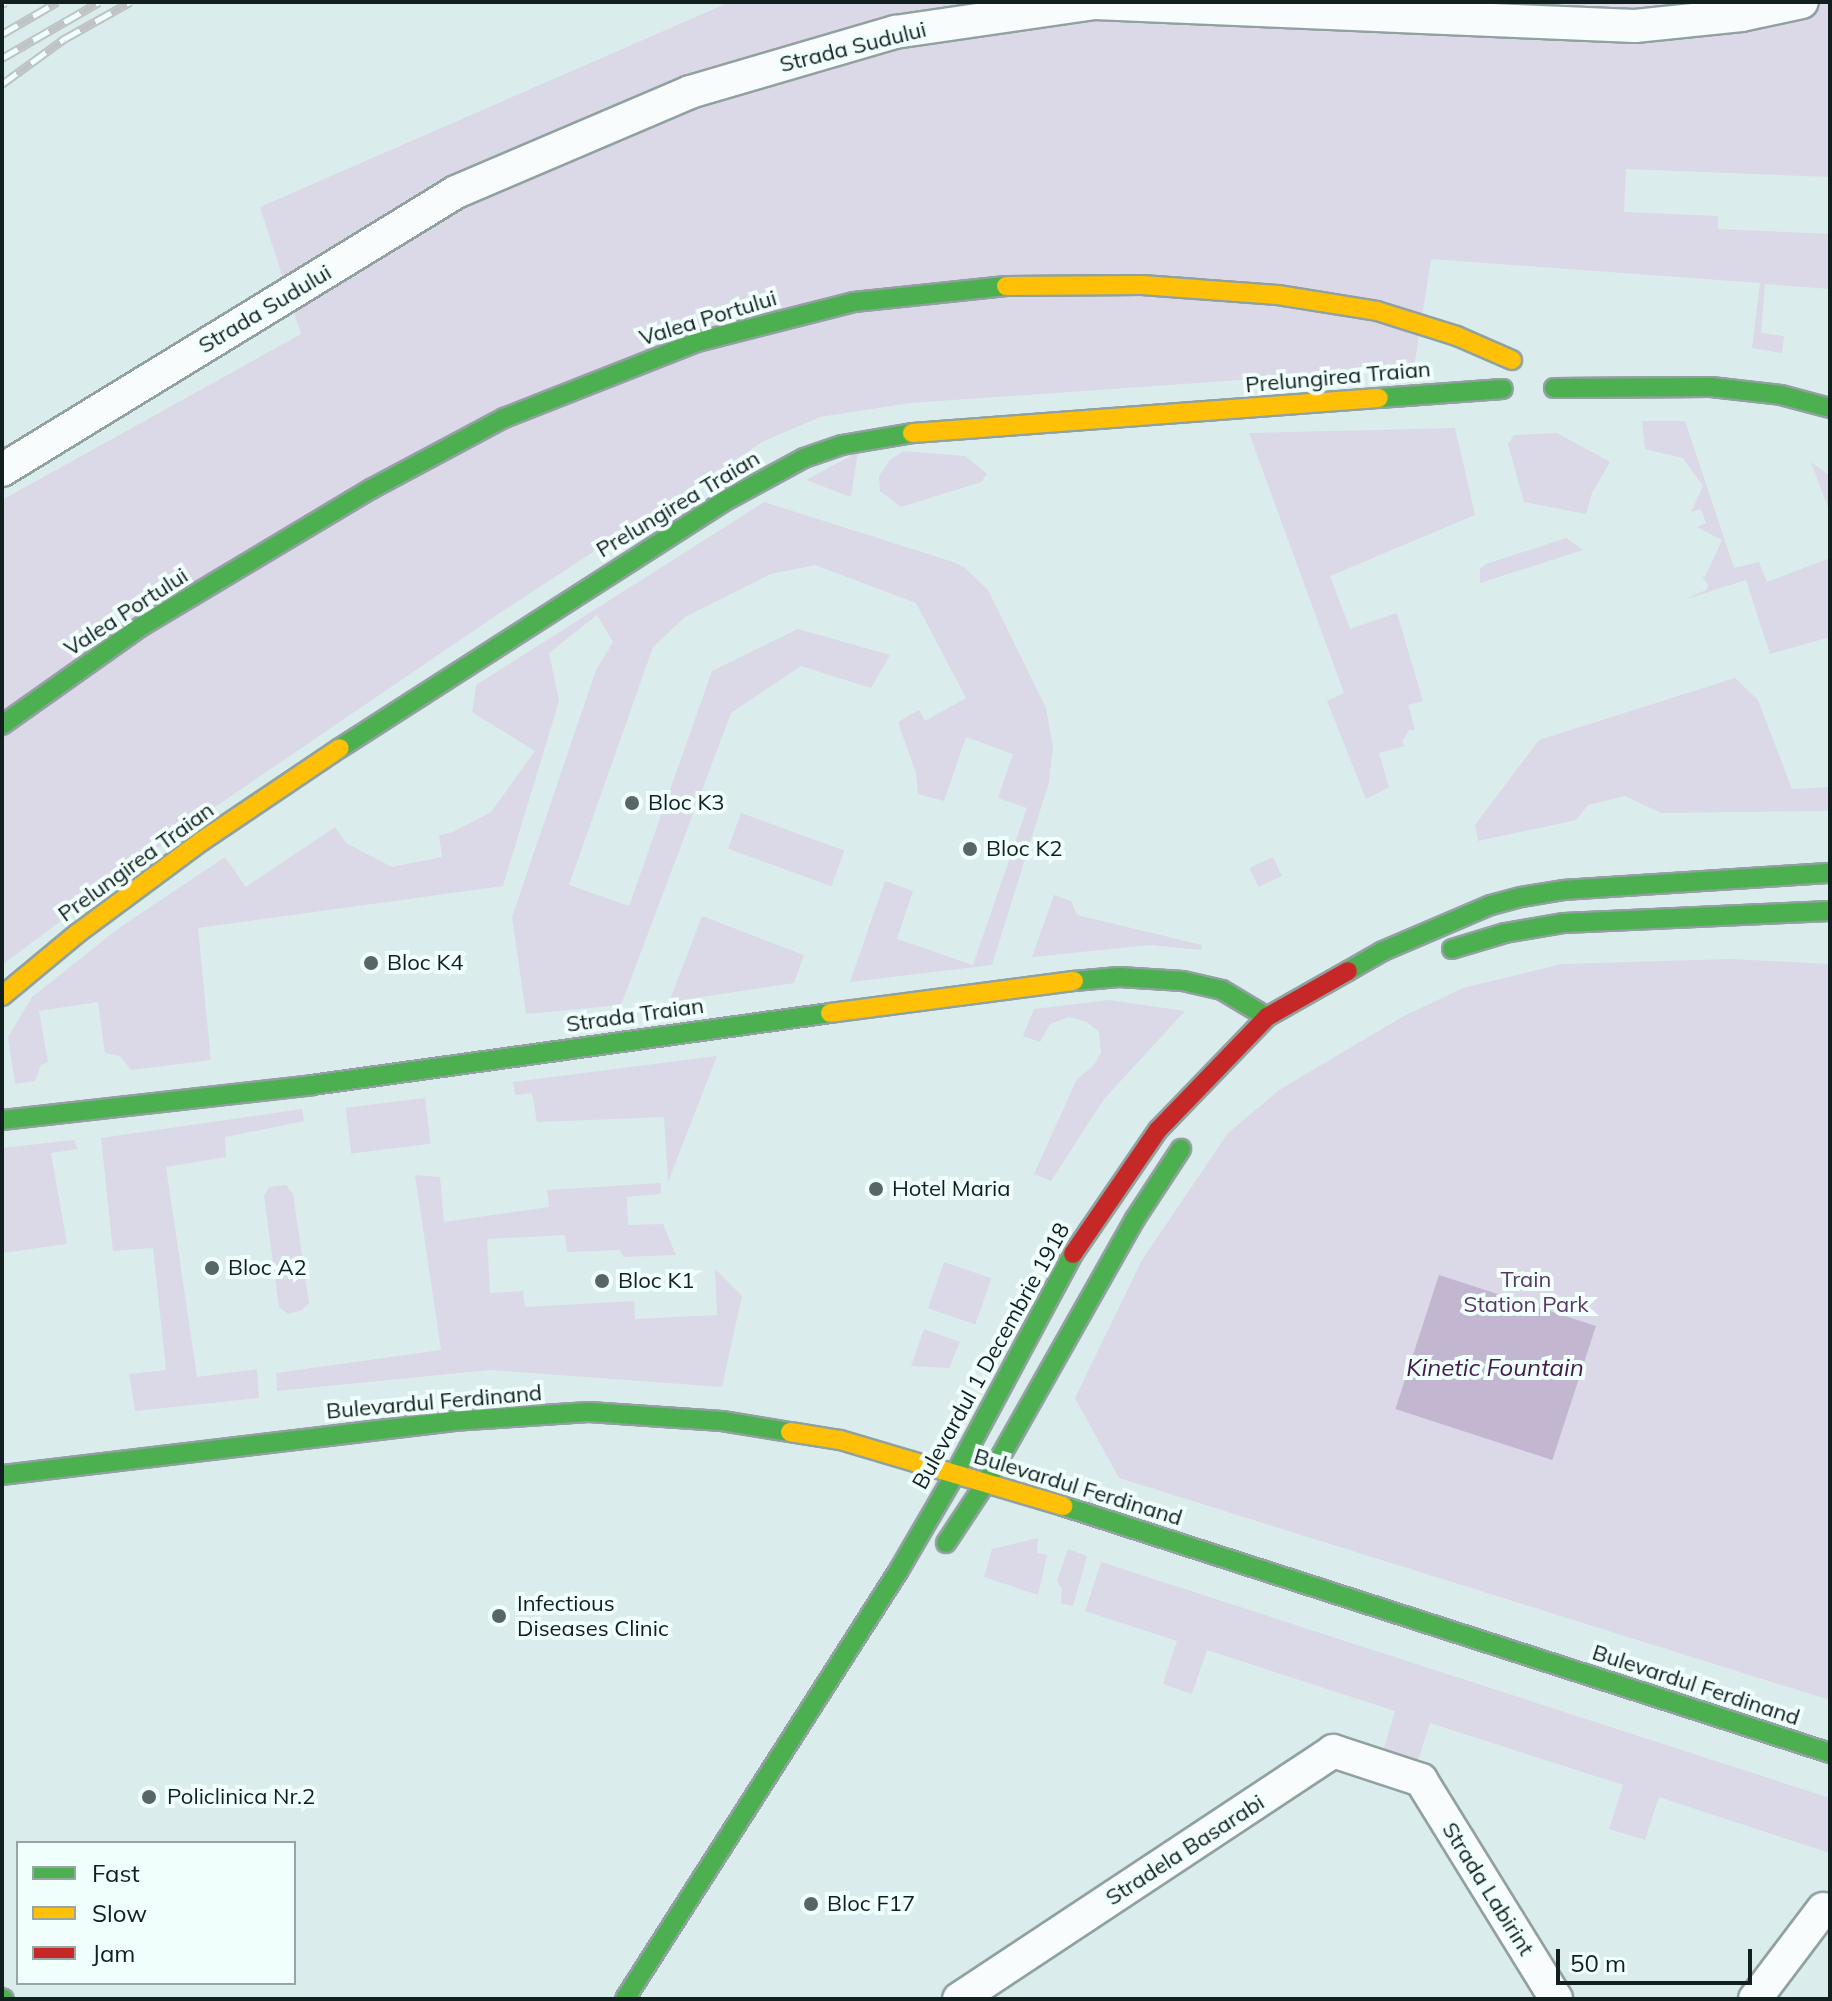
<!DOCTYPE html>
<html>
<head>
<meta charset="utf-8">
<style>
  body { margin:0 }
  #map { position:relative; width:1832px; height:2001px; overflow:hidden; background:#daedec; font-family:Mulish,sans-serif }
  div>[style] { position:absolute }
  [style*='--x'] { left:calc(var(--x)*1px); top:calc(var(--y)*1px); width:calc(var(--w)*1px); rotate:calc(var(--a)*1deg) }
  .green>* { inset:0; background:#dbd8e8; transform-origin:0 0 }
  .water>* { inset:0; background:#c3b6d0; transform-origin:0 0 }
  .roads { filter:drop-shadow(2px 0 #91a1a0) drop-shadow(-2px 0 #91a1a0) drop-shadow(0 2px #91a1a0) drop-shadow(0 -2px #91a1a0) }
  .street>* { height:32px; margin:-16px; padding:0 16px; transform-origin:16px; border-radius:16px; background:#f9fcfc }
  .fast>* { height:18px; margin:-9px; padding:0 9px; transform-origin:9px; border-radius:9px; background:#4caf50 }
  .slow>* { height:18px; margin:-9px; padding:0 9px; transform-origin:9px; border-radius:9px; background:#ffc107 }
  .jam>* { height:18px; margin:-9px; padding:0 9px; transform-origin:9px; border-radius:9px; background:#c62828 }
  .rail>* { height:9px; margin-top:-4.5px; transform-origin:0; background:repeating-linear-gradient(90deg,#f0fefc 0 18px,#bfc3c3 0 36px); box-sizing:border-box; border-block:2px solid #bfc3c3 }
  .dots>* { width:22px; height:22px; translate:-50% -50%; box-sizing:border-box; border:4px solid #f0fefc; border-radius:50% }
  span { translate:-50% -50%; white-space:nowrap; text-align:center; line-height:1.15; -webkit-text-stroke:8px #f0fefc; paint-order:stroke }
  .street-label { font-size:22px; color:#111f1e }
  .poi-label { font-size:22px; color:#111f1e }
  .left { translate:0 -50%; text-align:left }
  .park-label { font-size:22px; color:#5b3769 }
  .water-label { font-size:24px; color:#3f1c4c; font-style:italic }
  .frame { position:absolute; inset:0; border:4px solid #111f1e; pointer-events:none }
  .legend { position:absolute; left:16px; top:1841px; width:280px; height:144px; box-sizing:border-box; background:#f0fefc; border:2px solid #97a5a3; margin:0; padding:10px 14px; list-style:none; font-size:24px; color:#111f1e }
  .legend li { display:flex; align-items:center; gap:16px; height:40px }
  .legend b { width:40px; border:2px solid #97a5a3 }
  .scale { position:absolute; left:1556px; top:1949px; width:196px; height:36px; box-sizing:border-box; border:4px solid #111f1e; border-top:0; padding-left:10px; font-size:24px; line-height:28px; white-space:nowrap; color:#111f1e; -webkit-text-stroke:6px #f0fefc; paint-order:stroke }
</style>
</head>
<body>
<div id="map">
  <div class="green">
    <div style="clip-path:polygon(730px 2px,1830px 2px,1830px 177px,1626px 169px,1624px 212px,1718px 216px,1718px 229px,1830px 234px,1830px 289px,1765px 284px,1761px 333px,1784px 336px,1782px 353px,1752px 348px,1760px 283px,1431px 259px,1414px 368px,910px 403px,820px 417px,764px 441px,504px 610px,187px 826px,2px 965px,2px 500px,301px 334px,260px 207px)"></div>
    <div style="clip-path:polygon(1642px 421px,1685px 421px,1734px 568px,1759px 562px,1767px 582px,1830px 558px,1830px 637px,1770px 654px,1746px 580px,1683px 600px,1706px 590px,1708px 585px,1702px 576px,1705px 577px,1722px 540px,1697px 527px,1706px 523px,1701px 509px,1691px 512px,1703px 486px,1683px 458px,1645px 449px)"></div>
    <div style="clip-path:polygon(1455px 428px,1475px 515px,1330px 576px,1350px 629px,1397px 613px,1423px 701px,1408px 705px,1415px 730px,1409px 730px,1402px 742px,1405px 746px,1379px 753px,1389px 787px,1366px 799px,1327px 701px,1344px 693px,1249px 433px)"></div>
    <div style="clip-path:polygon(1557px 433px,1610px 462px,1592px 493px,1586px 514px,1524px 502px,1508px 444px,1514px 435px)"></div>
    <div style="clip-path:polygon(903px 451px,965px 456px,987px 474px,981px 482px,901px 507px,880px 491px,879px 476px,890px 460px)"></div>
    <div style="clip-path:polygon(858px 452px,851px 497px,806px 480px)"></div>
    <div style="clip-path:polygon(1811px 462px,1830px 476px,1830px 513px)"></div>
    <div style="clip-path:polygon(764px 502px,950px 561px,964px 567px,988px 590px,1046px 708px,1053px 747px,1049px 782px,992px 965px,850px 982px,885px 881px,913px 891px,897px 939px,973px 965px,1027px 808px,998px 798px,1013px 754px,966px 737px,944px 801px,918px 794px,916px 773px,898px 722px,919px 710px,925px 721px,966px 698px,916px 603px,815px 565px,771px 574px,685px 617px,653px 647px,569px 885px,629px 906px,712px 671px,798px 629px,890px 655px,871px 688px,801px 666px,731px 713px,621px 1005px,526px 1014px,512px 917px,596px 670px,613px 642px,597px 615px,549px 653px,559px 701px,503px 886px,198px 928px,211px 1060px,131px 1070px,120px 1056px,105px 1053px,98px 1002px,39px 1011px,48px 1062px,41px 1065px,35px 1081px,15px 1084px,8px 1037px,32px 997px,119px 928px,225px 857px,246px 887px,335px 827px,346px 843px,392px 867px,442px 857px,439px 835px,453px 832px,491px 812px,535px 751px,472px 712px,476px 685px)"></div>
    <div style="clip-path:polygon(1566px 538px,1583px 550px,1480px 583px,1480px 569px,1486px 564px)"></div>
    <div style="clip-path:polygon(1735px 678px,1758px 700px,1792px 789px,1830px 787px,1830px 811px,1661px 813px,1625px 796px,1588px 805px,1576px 820px,1478px 841px,1475px 825px,1539px 740px)"></div>
    <div style="left:741px;top:813px;width:110px;height:38px;rotate:20deg"></div>
    <div style="left:1273px;top:857px;width:21px;height:26px;rotate:65deg"></div>
    <div style="clip-path:polygon(1054px 895px,1071px 901px,1077px 915px,1202px 945px,1201px 950px,1150px 945px,1032px 957px)"></div>
    <div style="clip-path:polygon(702px 916px,804px 955px,794px 983px,669px 1002px)"></div>
    <div style="clip-path:polygon(1731px 959px,1830px 964px,1830px 1700px,1119px 1478px,1075px 1398px,1142px 1260px,1228px 1133px,1279px 1090px,1402px 1017px,1463px 988px,1562px 964px)"></div>
    <div style="clip-path:polygon(1109px 1000px,1185px 1011px,1104px 1099px,1051px 1181px,1034px 1174px,1077px 1079px,1093px 1066px,1101px 1053px,1099px 1032px,1087px 1022px,1069px 1017px,1050px 1024px,1040px 1042px,1023px 1036px,1034px 1009px)"></div>
    <div style="clip-path:polygon(717px 1056px,668px 1182px,664px 1117px,537px 1122px,532px 1093px,515px 1095px,513px 1082px)"></div>
    <div style="left:425px;top:1098px;width:46px;height:80px;rotate:83deg"></div>
    <div style="clip-path:polygon(302px 1109px,304px 1121px,225px 1137px,226px 1157px,166px 1167px,197px 1377px,257px 1369px,259px 1398px,135px 1411px,129px 1374px,166px 1370px,153px 1248px,113px 1251px,101px 1138px)"></div>
    <div style="clip-path:polygon(74px 1140px,78px 1149px,51px 1153px,67px 1244px,2px 1253px,2px 1148px)"></div>
    <div style="clip-path:polygon(415px 1175px,440px 1177px,444px 1222px,549px 1207px,547px 1190px,661px 1183px,660px 1194px,627px 1197px,628px 1225px,663px 1224px,676px 1255px,623px 1257px,620px 1250px,567px 1252px,565px 1235px,487px 1239px,490px 1293px,523px 1291px,525px 1307px,634px 1301px,635px 1319px,717px 1315px,715px 1269px,742px 1296px,722px 1387px,490px 1370px,277px 1391px,276px 1373px,441px 1350px)"></div>
    <div style="clip-path:polygon(286px 1185px,293px 1194px,309px 1303px,302px 1310px,288px 1314px,279px 1307px,264px 1196px,269px 1187px)"></div>
    <div style="left:944px;top:1262px;width:50px;height:49px;rotate:19deg"></div>
    <div style="clip-path:polygon(924px 1329px,960px 1342px,949px 1368px,911px 1366px)"></div>
    <div style="clip-path:polygon(1038px 1538px,1037px 1553px,1047px 1555px,1038px 1595px,984px 1577px,992px 1549px)"></div>
    <div style="clip-path:polygon(1068px 1549px,1087px 1556px,1073px 1606px,1061px 1603px,1062px 1589px,1057px 1581px)"></div>
    <div style="clip-path:polygon(1101px 1562px,1830px 1798px,1830px 1853px,1659px 1797px,1645px 1840px,1609px 1829px,1623px 1785px,1430px 1723px,1416px 1766px,1382px 1755px,1395px 1711px,1207px 1650px,1192px 1694px,1163px 1684px,1177px 1641px,1085px 1611px)"></div>
  </div>
  <div class="water">
    <div style="left:1439px;top:1275px;width:165px;height:141px;rotate:18deg"></div>
  </div>
  <div class="roads">
    <div class="street">
      <div style="--x:2;--y:470;--w:532;--a:-31.48"></div>
      <div style="--x:456;--y:192;--w:254;--a:-23.1"></div>
      <div style="--x:690;--y:92;--w:214;--a:-16.3"></div>
      <div style="--x:895;--y:32;--w:202;--a:-8.3"></div>
      <div style="--x:1095;--y:3;--w:540;--a:2.44"></div>
      <div style="--x:1635;--y:26;--w:107;--a:-5.9"></div>
      <div style="--x:1741;--y:15;--w:62;--a:-12"></div>
      <div style="--x:959;--y:1999;--w:449;--a:-33.5"></div>
      <div style="--x:1333;--y:1751;--w:93;--a:18.2"></div>
      <div style="--x:1421;--y:1780;--w:257;--a:58.3"></div>
      <div style="--x:1755;--y:1999;--w:113;--a:-52.9"></div>
    </div>
    <div class="fast">
      <div style="--x:1554;--y:388;--w:157;--a:-0.4"></div>
      <div style="--x:1711;--y:387;--w:70;--a:6.5"></div>
      <div style="--x:1781;--y:395;--w:51;--a:14.9"></div>
      <div style="--x:1379;--y:398;--w:124;--a:-4.2"></div>
      <div style="--x:2;--y:725;--w:171;--a:-35.3"></div>
      <div style="--x:142;--y:626;--w:267;--a:-30.9"></div>
      <div style="--x:371;--y:489;--w:151;--a:-28.1"></div>
      <div style="--x:504;--y:418;--w:207;--a:-21.5"></div>
      <div style="--x:697;--y:342;--w:162;--a:-14.3"></div>
      <div style="--x:854;--y:302;--w:153;--a:-6"></div>
      <div style="--x:340;--y:748;--w:455;--a:-32.7"></div>
      <div style="--x:723;--y:502;--w:92;--a:-28.5"></div>
      <div style="--x:804;--y:458;--w:40;--a:-18.9"></div>
      <div style="--x:842;--y:445;--w:71;--a:-9.7"></div>
      <div style="--x:1452;--y:949;--w:55;--a:-16.8"></div>
      <div style="--x:1505;--y:933;--w:60;--a:-9.6"></div>
      <div style="--x:1564;--y:923;--w:266;--a:-2.6"></div>
      <div style="--x:1348;--y:971;--w:40;--a:-29.7"></div>
      <div style="--x:1383;--y:951;--w:117;--a:-23.1"></div>
      <div style="--x:1491;--y:905;--w:31;--a:-15"></div>
      <div style="--x:1521;--y:897;--w:44;--a:-9.2"></div>
      <div style="--x:1564;--y:890;--w:267;--a:-3.7"></div>
      <div style="--x:1074;--y:981;--w:45;--a:-5.1"></div>
      <div style="--x:1119;--y:977;--w:64;--a:3.6"></div>
      <div style="--x:1183;--y:981;--w:40;--a:13"></div>
      <div style="--x:1222;--y:990;--w:52;--a:31"></div>
      <div style="--x:2;--y:1120;--w:312;--a:-6.4"></div>
      <div style="--x:312;--y:1085;--w:523;--a:-7.91"></div>
      <div style="--x:2;--y:1475;--w:453;--a:-6.8"></div>
      <div style="--x:452;--y:1421;--w:137;--a:-3.8"></div>
      <div style="--x:589;--y:1412;--w:133;--a:3.9"></div>
      <div style="--x:722;--y:1421;--w:69;--a:9.2"></div>
      <div style="--x:1063;--y:1506;--w:806;--a:17.85"></div>
      <div style="--x:946;--y:1543;--w:71;--a:-56.5"></div>
      <div style="--x:985;--y:1484;--w:305;--a:-60.5"></div>
      <div style="--x:1135;--y:1219;--w:84;--a:-56.7"></div>
      <div style="--x:2;--y:1998;--w:2;--a:27"></div>
      <div style="--x:625;--y:1999;--w:509;--a:-57.43"></div>
      <div style="--x:899;--y:1570;--w:111;--a:-59.7"></div>
      <div style="--x:955;--y:1474;--w:250;--a:-61.8"></div>
    </div>
    <div class="slow">
      <div style="--x:1006;--y:286;--w:136;--a:-0.4"></div>
      <div style="--x:1142;--y:285;--w:136;--a:4.2"></div>
      <div style="--x:1278;--y:295;--w:100;--a:9.2"></div>
      <div style="--x:1377;--y:311;--w:84;--a:17.4"></div>
      <div style="--x:1457;--y:336;--w:60;--a:23.6"></div>
      <div style="--x:912;--y:433;--w:468;--a:-4.3"></div>
      <div style="--x:2;--y:996;--w:99;--a:-39.7"></div>
      <div style="--x:78;--y:933;--w:154;--a:-36.6"></div>
      <div style="--x:202;--y:841;--w:166;--a:-34"></div>
      <div style="--x:830;--y:1013;--w:246;--a:-7.5"></div>
      <div style="--x:790;--y:1432;--w:51;--a:9.1"></div>
      <div style="--x:840;--y:1440;--w:233;--a:16.5"></div>
    </div>
    <div class="jam">
      <div style="--x:1073;--y:1254;--w:150;--a:-55.6"></div>
      <div style="--x:1158;--y:1130;--w:157;--a:-46"></div>
      <div style="--x:1267;--y:1017;--w:93;--a:-29.6"></div>
    </div>
  </div>
  <div class="rail">
    <div style="--x:2;--y:4;--w:4;--a:-27"></div>
    <div style="--x:2;--y:34;--w:64;--a:-30.2"></div>
    <div style="--x:2;--y:58;--w:112;--a:-30"></div>
    <div style="--x:2;--y:84;--w:77;--a:-36"></div>
    <div style="--x:64;--y:39;--w:76;--a:-29.3"></div>
  </div>
  <div class="dots">
    <div style="left:632px;top:803px;background:#576766"></div>
    <div style="left:970px;top:849px;background:#576766"></div>
    <div style="left:371px;top:963px;background:#576766"></div>
    <div style="left:876px;top:1189px;background:#576766"></div>
    <div style="left:212px;top:1268px;background:#576766"></div>
    <div style="left:602px;top:1281px;background:#576766"></div>
    <div style="left:499px;top:1616px;background:#576766"></div>
    <div style="left:149px;top:1797px;background:#576766"></div>
    <div style="left:811px;top:1904px;background:#576766"></div>
  </div>
  <div class="street-label">
    <span style="left:853px;top:47px;rotate:-14deg">Strada Sudului</span>
    <span style="left:265px;top:309px;rotate:-31deg">Strada Sudului</span>
    <span style="left:708px;top:318px;rotate:-17deg">Valea Portului</span>
    <span style="left:1338px;top:377px;rotate:-5deg">Prelungirea Traian</span>
    <span style="left:678px;top:504px;rotate:-31deg">Prelungirea Traian</span>
    <span style="left:126px;top:612px;rotate:-33deg">Valea Portului</span>
    <span style="left:136px;top:862px;rotate:-36deg">Prelungirea Traian</span>
    <span style="left:635px;top:1015px;rotate:-8deg">Strada Traian</span>
    <span style="left:991px;top:1356px;rotate:-61deg">Bulevardul 1 Decembrie 1918</span>
    <span style="left:434px;top:1402px;rotate:-5deg">Bulevardul Ferdinand</span>
    <span style="left:1078px;top:1487px;rotate:17deg">Bulevardul Ferdinand</span>
    <span style="left:1696px;top:1685px;rotate:18deg">Bulevardul Ferdinand</span>
    <span style="left:1185px;top:1850px;rotate:-33deg">Stradela Basarabi</span>
    <span style="left:1488px;top:1889px;rotate:58deg">Strada Labirint</span>
  </div>
  <div class="poi-label">
    <span class="left" style="left:648px;top:803px">Bloc K3</span>
    <span class="left" style="left:986px;top:849px">Bloc K2</span>
    <span class="left" style="left:387px;top:963px">Bloc K4</span>
    <span class="left" style="left:892px;top:1189px">Hotel Maria</span>
    <span class="left" style="left:228px;top:1268px">Bloc A2</span>
    <span class="left" style="left:618px;top:1281px">Bloc K1</span>
    <span class="left" style="left:517px;top:1616px">Infectious<br>Diseases Clinic</span>
    <span class="left" style="left:167px;top:1797px">Policlinica Nr.2</span>
    <span class="left" style="left:827px;top:1904px">Bloc F17</span>
  </div>
  <div class="park-label">
    <span style="left:1526px;top:1292px">Train<br>Station Park</span>
  </div>
  <div class="water-label">
    <span style="left:1495px;top:1368px">Kinetic Fountain</span>
  </div>
  <div class="frame"></div>
  <ul class="legend">
  <li><b style="height:10px;background:#4caf50"></b>Fast</li>
  <li><b style="height:10px;background:#ffc107"></b>Slow</li>
  <li><b style="height:10px;background:#c62828"></b>Jam</li>
  </ul>
  <div class="scale">50 m</div>
</div>
</body>
</html>
